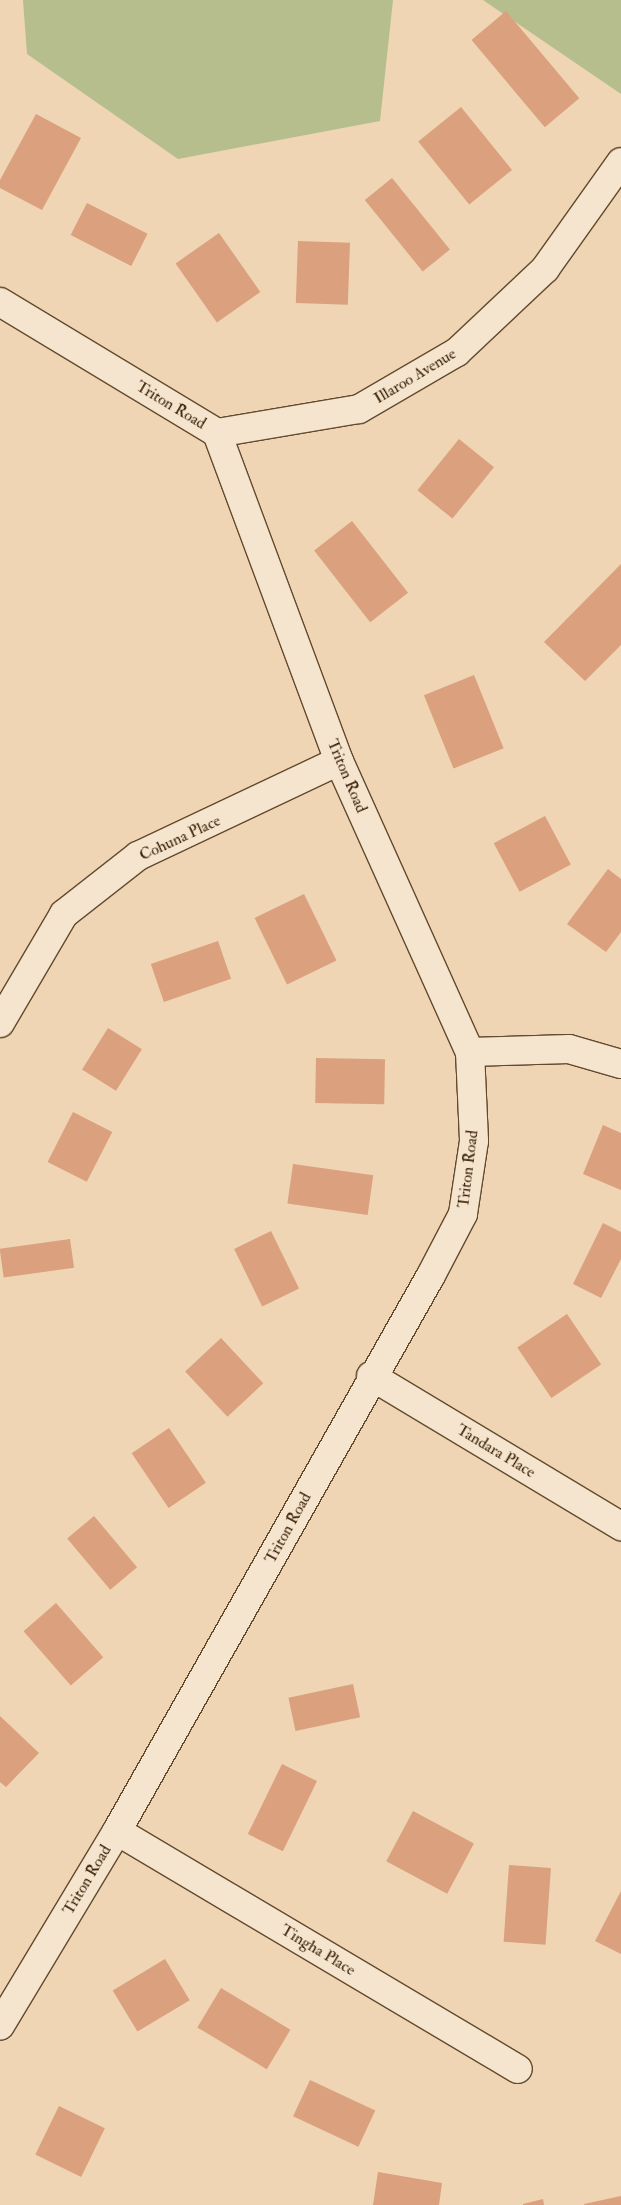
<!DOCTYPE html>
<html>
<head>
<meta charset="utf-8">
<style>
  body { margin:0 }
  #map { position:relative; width:621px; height:2205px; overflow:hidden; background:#efd5b3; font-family:"IM FELL Double Pica",serif }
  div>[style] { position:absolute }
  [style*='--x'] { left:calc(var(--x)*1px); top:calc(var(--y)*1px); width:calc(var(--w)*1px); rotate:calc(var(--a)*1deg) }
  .green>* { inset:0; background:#b7be8e }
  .building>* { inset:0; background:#dba07d; transform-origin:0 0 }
  .roads { filter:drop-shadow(1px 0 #624a2d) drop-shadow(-1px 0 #624a2d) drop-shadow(0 1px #624a2d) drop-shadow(0 -1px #624a2d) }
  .minor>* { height:28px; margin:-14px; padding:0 14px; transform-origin:14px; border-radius:14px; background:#f5e4ce }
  span { translate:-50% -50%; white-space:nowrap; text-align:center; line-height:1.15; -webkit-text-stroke:5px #f5e4ce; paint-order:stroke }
  .street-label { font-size:16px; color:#331b00 }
</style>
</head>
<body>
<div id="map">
  <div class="green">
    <div style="clip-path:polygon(23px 0,393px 0,380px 121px,178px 159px,27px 54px)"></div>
    <div style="clip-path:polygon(483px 0,621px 0,621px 94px)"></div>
  </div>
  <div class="building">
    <div style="left:506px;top:11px;width:114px;height:45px;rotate:50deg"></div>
    <div style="left:461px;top:107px;width:81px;height:55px;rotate:51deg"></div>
    <div style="clip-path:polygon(36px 114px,81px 138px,42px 210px,0 188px,0 180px)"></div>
    <div style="left:392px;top:178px;width:92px;height:35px;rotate:51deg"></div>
    <div style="left:87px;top:203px;width:68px;height:36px;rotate:27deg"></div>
    <div style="left:219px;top:233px;width:72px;height:53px;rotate:55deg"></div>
    <div style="left:298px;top:241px;width:52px;height:62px;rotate:2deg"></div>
    <div style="left:459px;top:439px;width:45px;height:66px;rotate:39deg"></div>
    <div style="left:352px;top:521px;width:91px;height:48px;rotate:52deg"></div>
    <div style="clip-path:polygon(621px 564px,621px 645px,585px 681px,544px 642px)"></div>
    <div style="left:474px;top:675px;width:79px;height:54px;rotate:68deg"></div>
    <div style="left:545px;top:816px;width:55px;height:58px;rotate:62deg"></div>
    <div style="clip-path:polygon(608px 869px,621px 879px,621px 932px,606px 952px,567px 924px)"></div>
    <div style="left:304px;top:894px;width:74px;height:55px;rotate:64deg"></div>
    <div style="left:218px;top:941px;width:40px;height:71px;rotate:71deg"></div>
    <div style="left:108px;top:1028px;width:40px;height:49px;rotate:32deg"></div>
    <div style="left:316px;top:1058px;width:69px;height:45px;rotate:1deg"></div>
    <div style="left:73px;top:1112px;width:44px;height:56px;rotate:27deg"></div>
    <div style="clip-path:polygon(603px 1125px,621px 1133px,621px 1190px,583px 1174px)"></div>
    <div style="left:293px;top:1164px;width:81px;height:40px;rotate:8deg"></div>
    <div style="clip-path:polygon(603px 1223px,621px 1232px,621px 1259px,601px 1298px,573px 1284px)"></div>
    <div style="left:271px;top:1231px;width:64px;height:41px;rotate:64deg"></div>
    <div style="left:70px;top:1239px;width:29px;height:71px;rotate:82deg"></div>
    <div style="left:567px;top:1314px;width:61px;height:60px;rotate:56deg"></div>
    <div style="left:221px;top:1338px;width:62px;height:49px;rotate:47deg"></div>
    <div style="left:169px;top:1428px;width:66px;height:45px;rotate:56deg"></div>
    <div style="left:94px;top:1516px;width:67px;height:35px;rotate:50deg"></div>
    <div style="left:56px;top:1603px;width:72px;height:43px;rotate:49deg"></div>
    <div style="left:353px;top:1684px;width:34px;height:66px;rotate:78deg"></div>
    <div style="clip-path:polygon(0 1716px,39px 1753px,6px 1787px,0 1782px)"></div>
    <div style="left:282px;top:1764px;width:39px;height:78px;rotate:26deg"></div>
    <div style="left:413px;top:1811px;width:69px;height:57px;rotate:28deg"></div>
    <div style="left:509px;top:1865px;width:42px;height:77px;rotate:4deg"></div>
    <div style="clip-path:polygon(621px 1891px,621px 1954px,595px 1941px)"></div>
    <div style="left:165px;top:1959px;width:48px;height:61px;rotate:59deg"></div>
    <div style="left:221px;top:1988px;width:81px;height:46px;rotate:31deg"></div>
    <div style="left:310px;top:2080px;width:72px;height:40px;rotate:25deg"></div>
    <div style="left:59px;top:2106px;width:51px;height:54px;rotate:26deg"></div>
    <div style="clip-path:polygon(378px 2172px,442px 2183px,439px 2205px,373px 2205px)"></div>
    <div style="clip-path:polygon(621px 2196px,621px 2205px,584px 2205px,584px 2204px)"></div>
    <div style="clip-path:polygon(543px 2199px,544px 2205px,523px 2205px,523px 2204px)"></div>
  </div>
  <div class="roads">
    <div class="minor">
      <div style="--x:0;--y:302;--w:253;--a:31.1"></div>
      <div style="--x:217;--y:433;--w:350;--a:69.6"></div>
      <div style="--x:339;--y:761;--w:319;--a:65.8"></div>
      <div style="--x:470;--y:1052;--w:89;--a:87.4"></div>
      <div style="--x:474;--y:1141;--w:74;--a:98.6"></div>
      <div style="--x:463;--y:1214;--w:71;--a:117.6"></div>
      <div style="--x:430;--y:1277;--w:636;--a:119.47"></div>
      <div style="--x:117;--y:1831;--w:227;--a:121"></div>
      <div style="--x:217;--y:433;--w:144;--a:-9.6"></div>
      <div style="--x:359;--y:409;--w:113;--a:-30.2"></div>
      <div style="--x:457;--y:352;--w:121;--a:-43.3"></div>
      <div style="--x:545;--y:269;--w:131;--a:-54.6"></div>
      <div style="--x:0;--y:1023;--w:126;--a:-59.6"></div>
      <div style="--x:64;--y:914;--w:94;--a:-38.1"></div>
      <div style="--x:138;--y:856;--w:222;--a:-25.3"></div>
      <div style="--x:470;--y:1052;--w:99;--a:-1.7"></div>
      <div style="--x:569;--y:1049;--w:54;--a:16.1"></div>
      <div style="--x:371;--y:1376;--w:292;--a:31"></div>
      <div style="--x:117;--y:1831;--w:466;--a:30.7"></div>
    </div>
  </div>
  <div class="street-label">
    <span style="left:415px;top:376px;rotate:-31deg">Illaroo Avenue</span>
    <span style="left:171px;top:405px;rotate:31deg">Triton Road</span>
    <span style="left:347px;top:776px;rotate:67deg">Triton Road</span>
    <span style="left:180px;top:838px;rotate:-25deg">Cohuna Place</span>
    <span style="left:468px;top:1169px;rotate:-83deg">Triton Road</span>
    <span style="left:496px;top:1451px;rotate:31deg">Tandara Place</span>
    <span style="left:288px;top:1528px;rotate:-61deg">Triton Road</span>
    <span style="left:87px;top:1880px;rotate:-59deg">Triton Road</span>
    <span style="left:318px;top:1950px;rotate:31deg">Tingha Place</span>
  </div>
</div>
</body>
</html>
